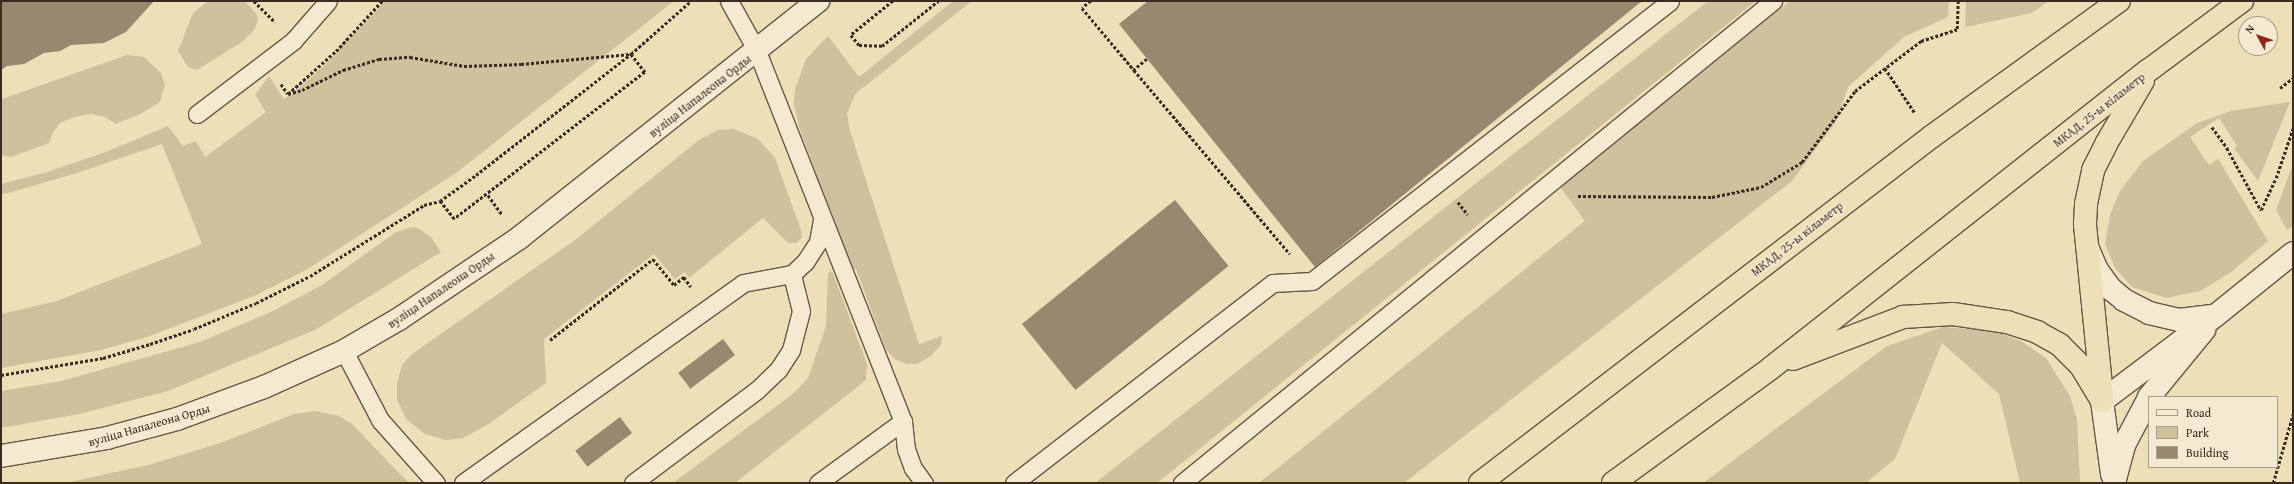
<!DOCTYPE html>
<html>
<head>
<meta charset="utf-8">
<style>
  body { margin:0 }
  #map { position:relative; width:2294px; height:484px; overflow:hidden; background:#eddfb8; font-family:"Gentium Book Plus",serif }
  div>[style] { position:absolute }
  [style*='--x'] { left:calc(var(--x)*1px); top:calc(var(--y)*1px); width:calc(var(--w)*1px); rotate:calc(var(--a)*1deg) }
  .green>* { inset:0; background:#cfc09e }
  .building>* { inset:0; background:#998870; transform-origin:0 0 }
  .path>* { height:2.5px; margin-top:-1.25px; transform-origin:0; background:repeating-linear-gradient(90deg,#3d2a21 0 3px,transparent 0 5px) }
  .roads { filter:drop-shadow(1px 0 #695747) drop-shadow(-1px 0 #695747) drop-shadow(0 1px #695747) drop-shadow(0 -1px #695747) }
  .service>* { height:17px; margin:-8.5px; padding:0 8.5px; transform-origin:8.5px; border-radius:8.5px; background:#f3ead1 }
  .minor>* { height:22px; margin:-11px; padding:0 11px; transform-origin:11px; border-radius:11px; background:#f3ead1 }
  .tertiary>* { height:22px; margin:-11px; padding:0 11px; transform-origin:11px; border-radius:11px; background:#f3ead1 }
  .secondary>* { height:22px; margin:-11px; padding:0 11px; transform-origin:11px; border-radius:11px; background:#f3ead1 }
  .trunk>* { height:22px; margin:-11px; padding:0 11px; transform-origin:11px; border-radius:11px; background:#eddfb8 }
  span { translate:-50% -50%; white-space:nowrap; text-align:center; line-height:1.15; -webkit-text-stroke:3px #f3ead1; paint-order:stroke }
  .street-label { font-size:12px; color:#3d2a21 }
  .frame { position:absolute; inset:0; border:2px solid #3d2a21; pointer-events:none }
  .legend { position:absolute; left:2148px; top:396px; width:130px; height:72px; box-sizing:border-box; background:#f3ead1; border:1px solid #aa9d8b; margin:0; padding:5px 7px; list-style:none; font-size:12px; color:#3d2a21 }
  .legend li { display:flex; align-items:center; gap:8px; height:20px }
  .legend b { width:20px; border:1px solid #aa9d8b }
  .north { position:absolute; left:2238px; top:16px; width:40px; height:40px; box-sizing:border-box; background:#f3ead1; border:1px solid #aa9d8b; border-radius:50%; rotate:310deg; font-size:11px; font-weight:700; line-height:16px; text-align:center; color:#3d2a21 }
  .north::after { content:''; display:block; margin:auto; width:14px; height:18px; background:#8f2418; clip-path:polygon(50% 0,100% 100%,50% 72%,0 100%) }
</style>
</head>
<body>
<div id="map">
  <div class="green">
    <div style="clip-path:polygon(208px 1px,244px 1px,256px 13px,258px 20px,254px 30px,242px 42px,197px 70px,188px 67px,178px 51px,193px 13px)"></div>
    <div style="clip-path:polygon(385px 1px,674px 1px,456px 173px,306px 270px,254px 296px,147px 337px,101px 350px,1px 368px,1px 314px,57px 301px,202px 244px,162px 144px,77px 173px,8px 193px,1px 194px,1px 184px,44px 173px,106px 152px,168px 126px,183px 146px,196px 141px,205px 157px,266px 112px,255px 95px,269px 76px,284px 99px,294px 93px,333px 57px)"></div>
    <div style="clip-path:polygon(953px 1px,972px 1px,855px 94px,847px 114px,850px 131px,919px 344px,942px 336px,941px 345px,931px 356px,917px 364px,907px 364px,896px 360px,886px 350px,856px 269px,852px 270px,800px 130px,794px 104px,795px 89px,806px 59px,828px 36px,859px 77px)"></div>
    <div style="clip-path:polygon(1708px 1px,1756px 1px,1157px 483px,1095px 483px)"></div>
    <div style="clip-path:polygon(1790px 1px,1949px 1px,1948px 17px,1904px 37px,1848px 87px,1836px 122px,1792px 181px,1404px 483px,1259px 483px,1585px 221px,1560px 187px)"></div>
    <div style="clip-path:polygon(1966px 1px,2049px 1px,2032px 13px,1965px 27px)"></div>
    <div style="clip-path:polygon(127px 55px,144px 57px,161px 73px,165px 85px,160px 102px,140px 114px,116px 124px,105px 117px,91px 114px,74px 117px,60px 123px,53px 132px,49px 143px,11px 157px,1px 155px,2px 99px)"></div>
    <div style="clip-path:polygon(2290px 102px,2258px 181px,2234px 148px,2237px 146px,2219px 118px,2190px 137px,2209px 165px,2218px 159px,2268px 241px,2230px 273px,2200px 291px,2166px 298px,2132px 287px,2115px 268px,2105px 244px,2110px 215px,2120px 191px,2143px 161px,2197px 123px,2231px 111px)"></div>
    <div style="clip-path:polygon(734px 129px,758px 139px,775px 158px,801px 230px,802px 237px,797px 243px,788px 243px,763px 218px,689px 278px,685px 272px,675px 279px,654px 254px,544px 339px,546px 383px,487px 425px,463px 438px,446px 440px,425px 434px,407px 420px,397px 400px,397px 383px,402px 365px,412px 354px,575px 240px,699px 140px,718px 130px)"></div>
    <div style="clip-path:polygon(2293px 164px,2293px 225px,2287px 230px,2276px 210px)"></div>
    <div style="clip-path:polygon(412px 227px,418px 228px,431px 237px,441px 252px,315px 330px,168px 391px,79px 414px,1px 428px,1px 391px,61px 381px,200px 342px,273px 311px,322px 285px,396px 232px)"></div>
    <div style="clip-path:polygon(832px 271px,867px 364px,866px 380px,735px 483px,673px 483px,794px 393px,808px 378px,826px 326px,828px 273px)"></div>
    <div style="clip-path:polygon(1943px 327px,1994px 331px,2021px 341px,2046px 358px,2070px 396px,2077px 419px,2080px 483px,2020px 483px,1999px 394px,1942px 343px,1895px 459px,1866px 483px,1703px 483px,1887px 346px)"></div>
    <div style="clip-path:polygon(315px 411px,339px 416px,352px 424px,409px 483px,66px 483px,152px 464px,220px 443px,294px 414px)"></div>
  </div>
  <div class="building">
    <div style="clip-path:polygon(1px 1px,154px 1px,126px 32px,104px 43px,71px 45px,60px 51px,44px 53px,24px 64px,7px 66px,1px 70px)"></div>
    <div style="clip-path:polygon(1148px 1px,1642px 1px,1315px 267px,1119px 24px)"></div>
    <div style="left:1175px;top:200px;width:85px;height:197px;rotate:51deg"></div>
    <div style="left:723px;top:339px;width:20px;height:56px;rotate:53deg"></div>
    <div style="left:620px;top:417px;width:20px;height:56px;rotate:53deg"></div>
  </div>
  <div class="path">
    <div style="--x:254;--y:1;--w:30;--a:45"></div>
    <div style="--x:893;--y:1;--w:54;--a:141"></div>
    <div style="--x:851;--y:35;--w:13;--a:51"></div>
    <div style="--x:859;--y:45;--w:23;--a:2"></div>
    <div style="--x:882;--y:46;--w:72;--a:-38.8"></div>
    <div style="--x:1091;--y:1;--w:11;--a:142"></div>
    <div style="--x:1082;--y:8;--w:81;--a:50"></div>
    <div style="--x:1147;--y:59;--w:17;--a:140"></div>
    <div style="--x:1134;--y:70;--w:241;--a:49.7"></div>
    <div style="--x:1885;--y:68;--w:54;--a:56.3"></div>
    <div style="--x:281;--y:84;--w:12;--a:55"></div>
    <div style="--x:288;--y:94;--w:64;--a:-41.9"></div>
    <div style="--x:336;--y:51;--w:68;--a:-47.4"></div>
    <div style="--x:2280;--y:88;--w:16;--a:-38"></div>
    <div style="--x:288;--y:94;--w:15;--a:-16"></div>
    <div style="--x:302;--y:90;--w:46;--a:-26"></div>
    <div style="--x:343;--y:70;--w:38;--a:-17"></div>
    <div style="--x:379;--y:59;--w:31;--a:-4"></div>
    <div style="--x:410;--y:57;--w:55;--a:9.5"></div>
    <div style="--x:464;--y:66;--w:57;--a:-2"></div>
    <div style="--x:521;--y:64;--w:110;--a:-5.2"></div>
    <div style="--x:631;--y:54;--w:23;--a:52"></div>
    <div style="--x:645;--y:72;--w:241;--a:142.4"></div>
    <div style="--x:454;--y:219;--w:23;--a:-128"></div>
    <div style="--x:2212;--y:127;--w:26;--a:54"></div>
    <div style="--x:2227;--y:148;--w:71;--a:61.3"></div>
    <div style="--x:2261;--y:210;--w:35;--a:-65"></div>
    <div style="--x:2276;--y:178;--w:53;--a:-71.2"></div>
    <div style="--x:488;--y:195;--w:24;--a:54"></div>
    <div style="--x:1578;--y:196;--w:134;--a:0.4"></div>
    <div style="--x:1712;--y:197;--w:50;--a:-11.5"></div>
    <div style="--x:1761;--y:187;--w:48;--a:-31.4"></div>
    <div style="--x:1802;--y:162;--w:89;--a:-53.3"></div>
    <div style="--x:1855;--y:91;--w:83;--a:-37.1"></div>
    <div style="--x:1921;--y:41;--w:38;--a:-18"></div>
    <div style="--x:1957;--y:29;--w:28;--a:-88"></div>
    <div style="--x:1458;--y:202;--w:16;--a:52"></div>
    <div style="--x:550;--y:340;--w:131;--a:-38.2"></div>
    <div style="--x:653;--y:259;--w:33;--a:51"></div>
    <div style="--x:674;--y:285;--w:13;--a:-39"></div>
    <div style="--x:684;--y:277;--w:12;--a:55"></div>
    <div style="--x:1;--y:375;--w:103;--a:-9.5"></div>
    <div style="--x:103;--y:358;--w:49;--a:-16.6"></div>
    <div style="--x:150;--y:344;--w:46;--a:-18.8"></div>
    <div style="--x:194;--y:329;--w:67;--a:-22.8"></div>
    <div style="--x:256;--y:303;--w:60;--a:-26.6"></div>
    <div style="--x:310;--y:276;--w:134;--a:-31.9"></div>
    <div style="--x:424;--y:205;--w:16;--a:-14"></div>
    <div style="--x:440;--y:201;--w:44;--a:-35.8"></div>
    <div style="--x:476;--y:175;--w:197;--a:-38"></div>
    <div style="--x:631;--y:54;--w:80;--a:-41.5"></div>
    <div style="--x:2273;--y:483;--w:72;--a:-73.8"></div>
  </div>
  <div class="roads">
    <div class="service">
      <div style="--x:729;--y:1;--w:57;--a:60.8"></div>
      <div style="--x:757;--y:51;--w:398;--a:68.5"></div>
      <div style="--x:903;--y:421;--w:28;--a:84"></div>
      <div style="--x:906;--y:449;--w:20;--a:70"></div>
      <div style="--x:913;--y:468;--w:19;--a:54"></div>
      <div style="--x:197;--y:114;--w:121;--a:-37.2"></div>
      <div style="--x:293;--y:41;--w:53;--a:-48.8"></div>
      <div style="--x:344;--y:351;--w:78;--a:62.4"></div>
      <div style="--x:380;--y:420;--w:84;--a:48.4"></div>
      <div style="--x:463;--y:483;--w:344;--a:-35.5"></div>
      <div style="--x:743;--y:283;--w:50;--a:-10.4"></div>
      <div style="--x:792;--y:274;--w:18;--a:-43"></div>
      <div style="--x:805;--y:262;--w:24;--a:-57"></div>
      <div style="--x:818;--y:242;--w:23;--a:-80"></div>
      <div style="--x:633;--y:483;--w:156;--a:-36.9"></div>
      <div style="--x:758;--y:389;--w:28;--a:-44"></div>
      <div style="--x:778;--y:370;--w:24;--a:-57"></div>
      <div style="--x:791;--y:350;--w:40;--a:-75.6"></div>
      <div style="--x:801;--y:311;--w:38;--a:-104"></div>
      <div style="--x:818;--y:483;--w:105;--a:-36.1"></div>
      <div style="--x:1014;--y:483;--w:327;--a:-37.7"></div>
      <div style="--x:1273;--y:283;--w:39;--a:-3"></div>
      <div style="--x:1312;--y:281;--w:454;--a:-38"></div>
      <div style="--x:1182;--y:483;--w:763;--a:-39.2"></div>
    </div>
    <div class="minor">
      <div style="--x:2149;--y:397;--w:87;--a:-50.6"></div>
      <div style="--x:2102;--y:401;--w:74;--a:82.2"></div>
      <div style="--x:2114;--y:483;--w:39;--a:-75"></div>
      <div style="--x:2124;--y:445;--w:53;--a:-62"></div>
    </div>
    <div class="tertiary">
      <div style="--x:1;--y:456;--w:108;--a:-9.6"></div>
      <div style="--x:107;--y:438;--w:73;--a:-15.2"></div>
      <div style="--x:177;--y:419;--w:93;--a:-20.2"></div>
      <div style="--x:264;--y:387;--w:88;--a:-24.2"></div>
      <div style="--x:344;--y:351;--w:64;--a:-30.2"></div>
      <div style="--x:399;--y:319;--w:145;--a:-34"></div>
      <div style="--x:519;--y:238;--w:382;--a:-38.4"></div>
    </div>
    <div class="secondary">
      <div style="--x:2088;--y:249;--w:23;--a:67"></div>
      <div style="--x:2097;--y:270;--w:24;--a:54"></div>
      <div style="--x:2111;--y:289;--w:17;--a:40"></div>
      <div style="--x:2124;--y:300;--w:28;--a:27"></div>
      <div style="--x:2149;--y:313;--w:31;--a:13"></div>
      <div style="--x:2179;--y:320;--w:35;--a:-7"></div>
      <div style="--x:2102;--y:401;--w:141;--a:-37"></div>
      <div style="--x:2215;--y:316;--w:100;--a:-38.9"></div>
    </div>
    <div class="trunk">
      <div style="--x:1793;--y:359;--w:118;--a:-20.9"></div>
      <div style="--x:1903;--y:317;--w:50;--a:-3.4"></div>
      <div style="--x:1953;--y:314;--w:55;--a:8.4"></div>
      <div style="--x:2007;--y:322;--w:32;--a:18"></div>
      <div style="--x:2037;--y:332;--w:26;--a:29"></div>
      <div style="--x:2060;--y:345;--w:30;--a:45"></div>
      <div style="--x:2081;--y:366;--w:41;--a:59"></div>
      <div style="--x:2102;--y:395;--w:172;--a:-95.7"></div>
      <div style="--x:2085;--y:224;--w:20;--a:-87"></div>
      <div style="--x:2086;--y:204;--w:35;--a:-78"></div>
      <div style="--x:2093;--y:170;--w:29;--a:-63"></div>
      <div style="--x:2106;--y:144;--w:73;--a:-59.6"></div>
      <div style="--x:1480;--y:483;--w:568;--a:-37.49"></div>
      <div style="--x:1931;--y:137;--w:232;--a:-35.9"></div>
      <div style="--x:1613;--y:483;--w:195;--a:-36"></div>
      <div style="--x:1771;--y:368;--w:481;--a:-38.3"></div>
      <div style="--x:2149;--y:70;--w:116;--a:-36.6"></div>
    </div>
  </div>
  <div class="street-label">
    <span style="left:700px;top:96px;rotate:-38deg">вуліца Напалеона Орды</span>
    <span style="left:2099px;top:110px;rotate:-38deg">МКАД, 25-ы кіламетр</span>
    <span style="left:1797px;top:239px;rotate:-38deg">МКАД, 25-ы кіламетр</span>
    <span style="left:441px;top:290px;rotate:-34deg">вуліца Напалеона Орды</span>
    <span style="left:149px;top:425px;rotate:-16deg">вуліца Напалеона Орды</span>
  </div>
  <div class="frame"></div>
  <ul class="legend">
  <li><b style="height:5px;background:#f3ead1"></b>Road</li>
  <li><b style="height:11px;background:#cfc09e"></b>Park</li>
  <li><b style="height:11px;background:#998870"></b>Building</li>
  </ul>
  <div class="north">N</div>
</div>
</body>
</html>
